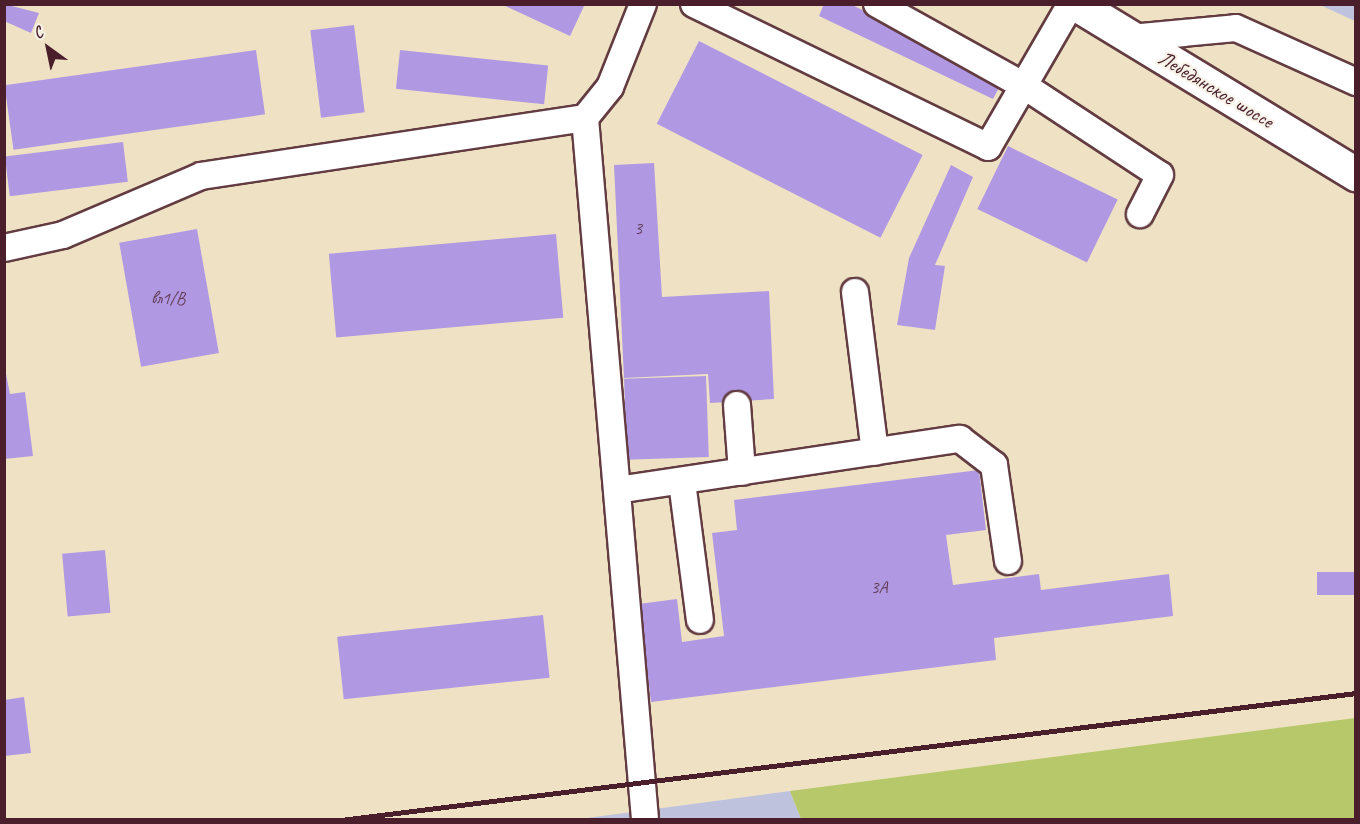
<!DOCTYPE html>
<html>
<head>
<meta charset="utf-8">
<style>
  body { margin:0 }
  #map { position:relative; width:1360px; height:824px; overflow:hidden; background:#efe2c4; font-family:Caveat,sans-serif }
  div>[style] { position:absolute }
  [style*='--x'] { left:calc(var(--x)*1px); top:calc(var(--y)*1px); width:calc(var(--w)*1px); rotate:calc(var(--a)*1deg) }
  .industrial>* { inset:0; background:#bfc2dd }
  .green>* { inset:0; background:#b7c86a }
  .building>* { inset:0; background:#b099e2; transform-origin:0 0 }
  .roads { filter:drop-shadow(2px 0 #633c42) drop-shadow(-2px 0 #633c42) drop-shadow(0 2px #633c42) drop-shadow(0 -2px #633c42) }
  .minor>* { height:26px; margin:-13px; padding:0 13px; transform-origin:13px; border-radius:13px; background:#fff }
  .major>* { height:33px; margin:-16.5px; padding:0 16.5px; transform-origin:16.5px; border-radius:16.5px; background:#fff }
  .rail>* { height:4.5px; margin:-2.25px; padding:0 2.25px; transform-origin:2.25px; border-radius:2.25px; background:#4a1f2b }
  span { translate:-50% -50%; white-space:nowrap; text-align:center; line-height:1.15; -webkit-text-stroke:4.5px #f7f3e8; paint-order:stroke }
  .number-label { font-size:18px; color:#643e59 }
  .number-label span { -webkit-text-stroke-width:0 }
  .street-label { font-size:21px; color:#4a1f2b }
  .frame { position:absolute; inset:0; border:6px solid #4a1f2b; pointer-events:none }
  .north { position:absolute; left:18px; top:18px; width:60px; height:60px; -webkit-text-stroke:4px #f7f3e8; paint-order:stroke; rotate:327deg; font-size:16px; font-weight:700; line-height:24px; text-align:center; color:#4a1f2b }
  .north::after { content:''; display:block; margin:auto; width:21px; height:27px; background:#4a1f2b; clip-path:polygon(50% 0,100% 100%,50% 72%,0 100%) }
</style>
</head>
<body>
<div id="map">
  <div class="industrial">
    <div style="clip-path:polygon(1320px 5px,1355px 5px,1355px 21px)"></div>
    <div style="clip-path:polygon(790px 791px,801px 819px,572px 820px)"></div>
  </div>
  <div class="green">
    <div style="clip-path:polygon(1355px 718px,1355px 819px,801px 819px,790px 791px)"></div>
  </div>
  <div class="building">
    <div style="clip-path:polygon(4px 4px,39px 13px,31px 33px,4px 21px)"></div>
    <div style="clip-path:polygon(501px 4px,585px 4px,570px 36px)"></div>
    <div style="clip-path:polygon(824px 4px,850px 4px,1004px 78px,993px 99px,819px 16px)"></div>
    <div style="left:354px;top:25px;width:88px;height:44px;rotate:83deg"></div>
    <div style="left:699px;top:41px;width:251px;height:93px;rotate:27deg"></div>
    <div style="left:256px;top:50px;width:65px;height:254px;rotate:82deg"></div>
    <div style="left:400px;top:50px;width:149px;height:39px;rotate:6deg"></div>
    <div style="left:123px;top:142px;width:40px;height:119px;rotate:83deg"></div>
    <div style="left:1008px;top:146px;width:122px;height:70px;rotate:26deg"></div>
    <div style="clip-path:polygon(654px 163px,662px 297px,769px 291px,774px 399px,710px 403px,708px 374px,624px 378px,614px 165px)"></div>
    <div style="clip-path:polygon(951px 165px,973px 177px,935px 265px,945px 266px,935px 330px,897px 325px,909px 258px)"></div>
    <div style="left:197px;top:229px;width:126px;height:79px;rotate:80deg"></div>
    <div style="left:556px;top:234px;width:84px;height:228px;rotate:85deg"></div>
    <div style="clip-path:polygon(4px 364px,10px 394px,25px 392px,33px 456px,4px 459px)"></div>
    <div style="left:706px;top:376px;width:81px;height:82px;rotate:88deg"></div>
    <div style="clip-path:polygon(979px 470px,986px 530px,946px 535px,953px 585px,1039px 574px,1041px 590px,1169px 574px,1173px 616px,994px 638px,996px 660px,651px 702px,639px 604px,677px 599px,682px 642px,724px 636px,712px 533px,737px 530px,734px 500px)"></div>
    <div style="left:105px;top:550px;width:63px;height:43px;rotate:85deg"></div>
    <div style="left:1356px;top:572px;width:23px;height:39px;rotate:90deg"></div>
    <div style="left:543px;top:615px;width:63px;height:207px;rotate:84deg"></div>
    <div style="clip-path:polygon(24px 697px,31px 753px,4px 756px,4px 700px)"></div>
  </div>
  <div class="roads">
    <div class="minor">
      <div style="--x:643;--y:4;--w:89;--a:111.7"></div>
      <div style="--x:610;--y:87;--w:40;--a:129"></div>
      <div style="--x:585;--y:118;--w:705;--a:85.11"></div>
      <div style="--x:694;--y:4;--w:327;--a:25.9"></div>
      <div style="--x:988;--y:147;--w:165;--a:-59.9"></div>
      <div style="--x:877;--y:4;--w:171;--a:29.1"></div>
      <div style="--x:1026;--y:87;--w:160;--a:33.3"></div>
      <div style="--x:1160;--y:175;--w:44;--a:117.1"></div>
      <div style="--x:1131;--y:38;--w:105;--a:-5.4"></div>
      <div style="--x:1236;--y:28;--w:132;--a:24.2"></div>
      <div style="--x:4;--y:248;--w:60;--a:-12.4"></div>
      <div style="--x:63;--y:235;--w:150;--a:-23.1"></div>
      <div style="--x:201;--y:176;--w:388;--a:-8.6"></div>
      <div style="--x:855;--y:292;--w:161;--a:82.9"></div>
      <div style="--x:737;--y:405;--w:67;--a:85.7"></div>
      <div style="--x:682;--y:482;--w:139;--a:82.6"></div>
      <div style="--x:617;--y:490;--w:347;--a:-8.5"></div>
      <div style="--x:960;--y:439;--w:43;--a:37.4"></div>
      <div style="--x:994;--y:465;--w:97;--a:81.7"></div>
    </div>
    <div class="major">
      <div style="--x:1076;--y:4;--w:328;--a:31.3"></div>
    </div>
  </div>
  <div class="rail">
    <div style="--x:341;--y:820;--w:1023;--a:-7.13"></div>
  </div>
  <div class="number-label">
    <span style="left:638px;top:228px">3</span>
    <span style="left:168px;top:298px">вл1/В</span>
    <span style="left:879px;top:587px">3А</span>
  </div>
  <div class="street-label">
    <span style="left:1216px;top:89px;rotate:31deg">Лебедянское шоссе</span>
  </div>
  <div class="frame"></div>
  <div class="north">С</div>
</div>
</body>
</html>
